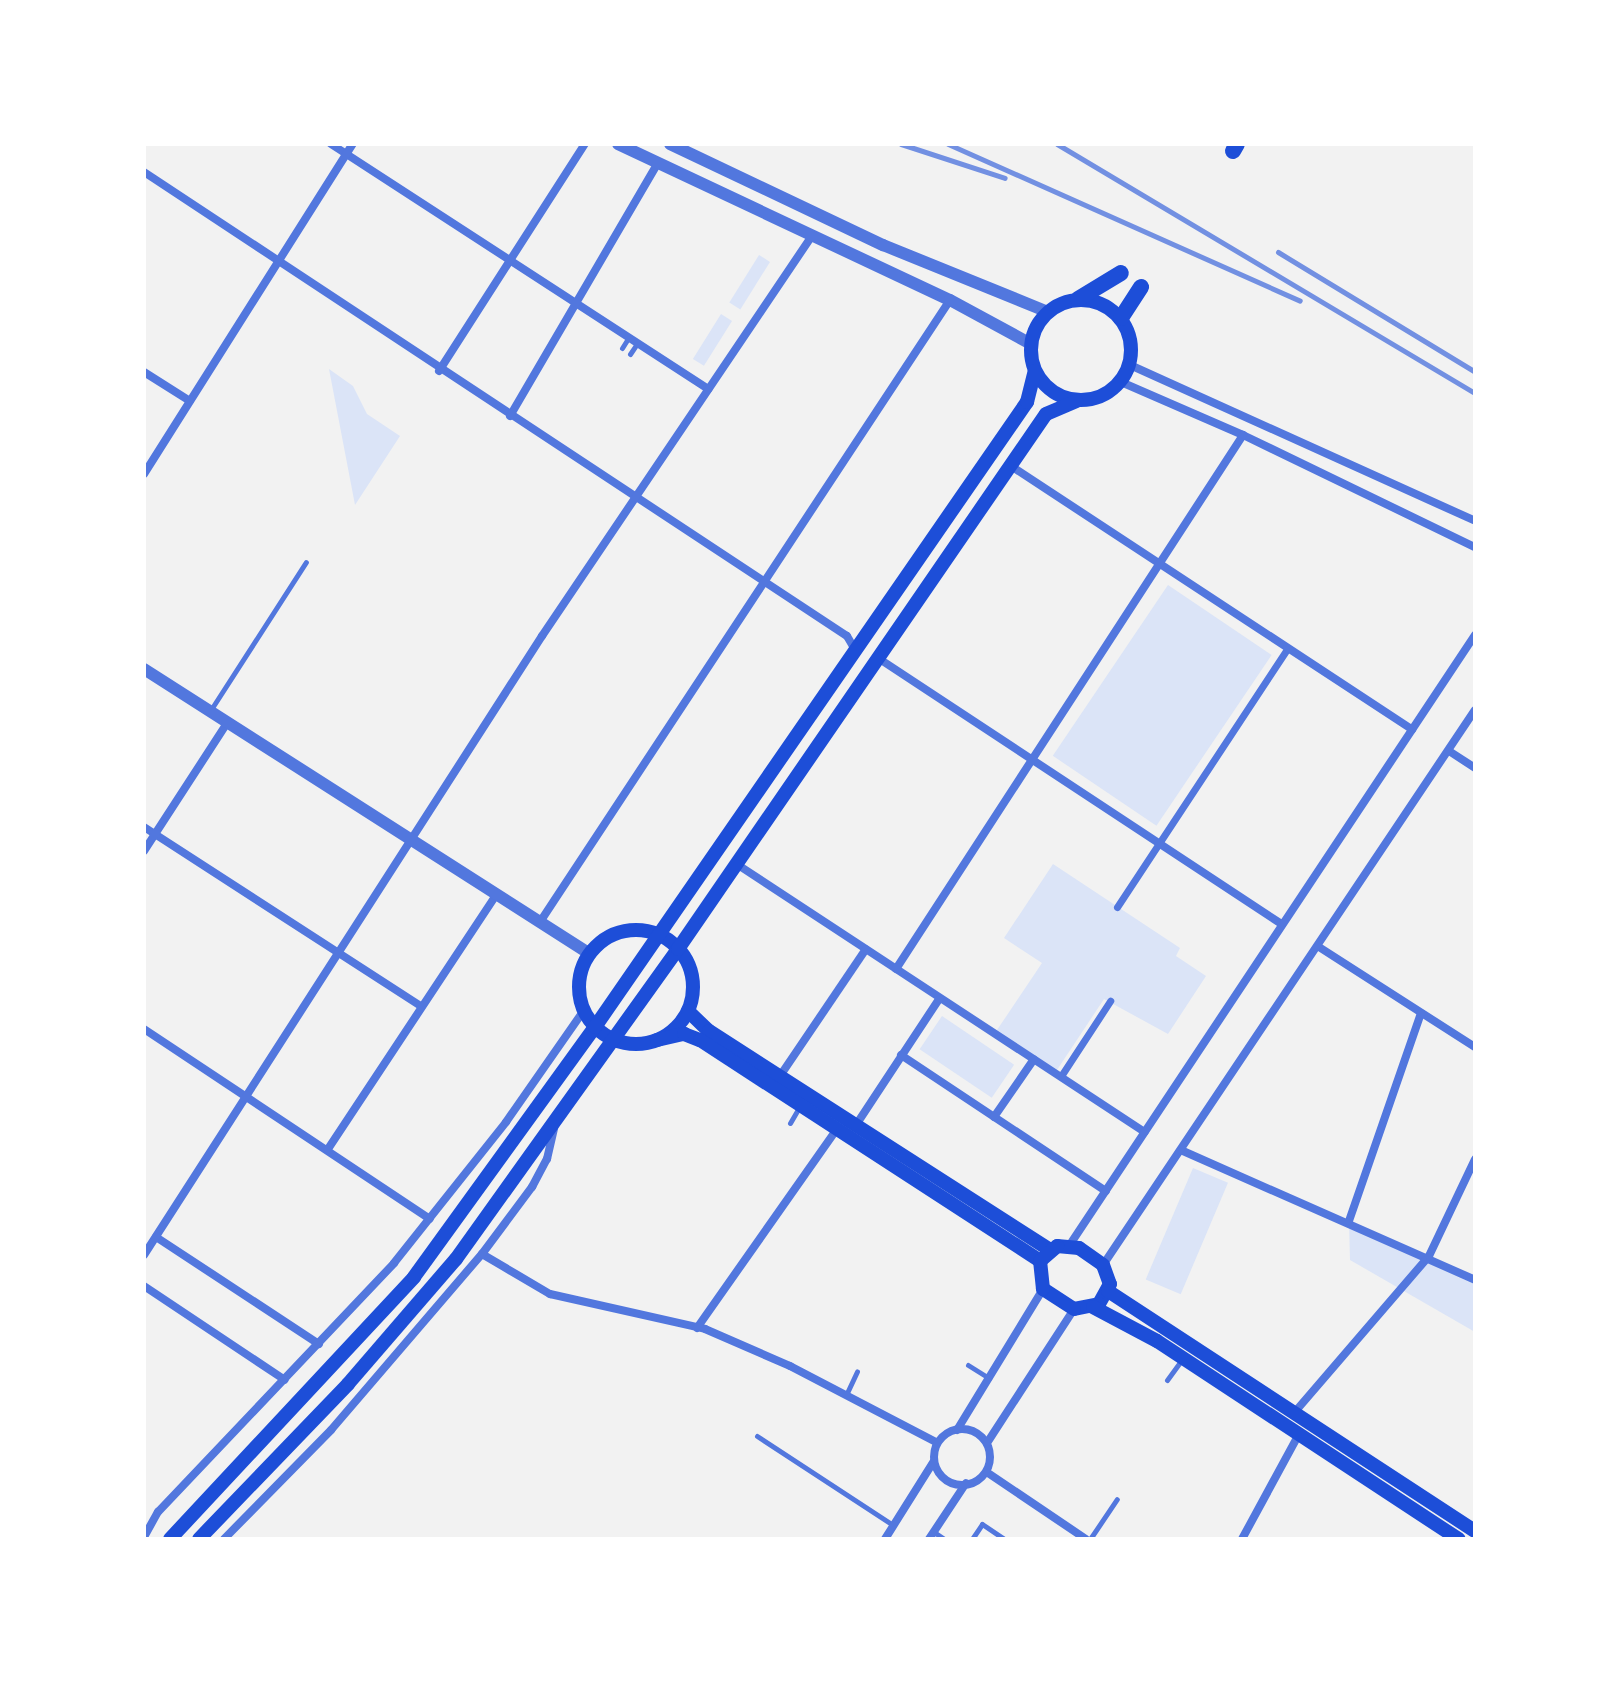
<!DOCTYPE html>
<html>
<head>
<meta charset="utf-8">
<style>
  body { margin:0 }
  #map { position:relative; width:1619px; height:1683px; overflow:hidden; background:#f2f2f2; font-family:"Roboto Condensed",sans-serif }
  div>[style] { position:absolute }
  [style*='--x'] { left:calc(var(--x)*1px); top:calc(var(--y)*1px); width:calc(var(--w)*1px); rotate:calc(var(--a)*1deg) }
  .green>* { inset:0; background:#dbe4f7; transform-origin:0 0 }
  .service>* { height:5px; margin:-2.5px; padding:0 2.5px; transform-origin:2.5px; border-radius:2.5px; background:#5277de }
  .pedestrian>* { height:7px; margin:-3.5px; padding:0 3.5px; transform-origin:3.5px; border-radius:3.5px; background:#5277de }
  .minor>* { height:8px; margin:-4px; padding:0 4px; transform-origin:4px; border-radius:4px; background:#5277de }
  .minor>.ring { margin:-4px; padding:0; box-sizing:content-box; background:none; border:8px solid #5277de; border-radius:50% }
  .tertiary>* { height:12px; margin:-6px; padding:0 6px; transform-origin:6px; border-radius:6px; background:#5277de }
  .secondary>* { height:14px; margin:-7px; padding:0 7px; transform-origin:7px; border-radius:7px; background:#1d4ed8 }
  .secondary>.ring { margin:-7px; padding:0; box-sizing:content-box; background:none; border:14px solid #1d4ed8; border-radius:50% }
  .trunk>* { height:16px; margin:-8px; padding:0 8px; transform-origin:8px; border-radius:8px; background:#1d4ed8 }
  .rail>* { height:5px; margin:-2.5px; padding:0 2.5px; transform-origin:2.5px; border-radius:2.5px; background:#7290e2 }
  span { translate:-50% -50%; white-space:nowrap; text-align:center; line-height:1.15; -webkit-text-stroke:8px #fff; paint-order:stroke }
  .frame { position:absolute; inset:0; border:146px solid #fff; pointer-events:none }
</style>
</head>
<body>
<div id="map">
  <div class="green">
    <div style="left:759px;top:255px;width:13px;height:56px;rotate:32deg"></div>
    <div style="left:721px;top:314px;width:13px;height:53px;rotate:32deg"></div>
    <div style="clip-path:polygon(329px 369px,353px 386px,367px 414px,400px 436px,355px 505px)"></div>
    <div style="left:1168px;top:585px;width:125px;height:206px;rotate:34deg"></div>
    <div style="clip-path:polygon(1053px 864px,1180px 948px,1176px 956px,1206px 976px,1168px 1034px,1104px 999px,1055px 1073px,995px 1033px,1042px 963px,1004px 938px)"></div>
    <div style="left:942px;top:1016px;width:87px;height:40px;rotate:34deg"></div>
    <div style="left:1193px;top:1168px;width:38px;height:121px;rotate:23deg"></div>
    <div style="clip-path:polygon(1349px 1221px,1475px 1279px,1475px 1332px,1350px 1260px)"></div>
  </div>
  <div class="service">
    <div style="--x:622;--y:348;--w:13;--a:-58"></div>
    <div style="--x:630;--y:354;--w:14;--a:-56"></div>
    <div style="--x:210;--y:711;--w:177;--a:-57.2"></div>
    <div style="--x:790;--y:1123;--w:20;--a:-60"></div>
    <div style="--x:968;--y:1365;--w:25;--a:32"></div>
    <div style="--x:1167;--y:1380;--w:26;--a:-54"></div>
    <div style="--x:846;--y:1395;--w:26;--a:-65"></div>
    <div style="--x:757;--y:1436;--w:163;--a:33.2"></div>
    <div style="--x:934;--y:1532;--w:12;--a:35"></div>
    <div style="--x:972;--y:1539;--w:18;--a:-56"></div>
    <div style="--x:982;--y:1524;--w:27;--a:34"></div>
    <div style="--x:1090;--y:1539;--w:48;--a:-56"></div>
  </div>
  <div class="pedestrian">
    <div style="--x:1117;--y:907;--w:309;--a:-56.6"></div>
    <div style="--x:1061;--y:1076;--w:90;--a:-56.8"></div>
  </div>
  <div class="minor">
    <div style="--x:331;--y:144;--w:450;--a:33"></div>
    <div style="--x:144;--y:172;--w:842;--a:33.43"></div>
    <div style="--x:847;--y:636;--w:16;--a:60"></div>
    <div style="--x:1130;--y:365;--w:379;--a:24.3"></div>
    <div style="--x:439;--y:371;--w:270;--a:-57.3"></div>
    <div style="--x:144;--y:372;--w:54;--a:32.2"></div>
    <div style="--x:1121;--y:382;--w:133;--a:23.5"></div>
    <div style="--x:1243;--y:435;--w:258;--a:25.8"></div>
    <div style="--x:510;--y:416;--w:292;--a:-59.7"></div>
    <div style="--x:1011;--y:466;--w:480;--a:33.3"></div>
    <div style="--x:144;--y:474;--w:391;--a:-57.7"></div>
    <div style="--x:878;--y:658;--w:484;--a:33.4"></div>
    <div style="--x:1449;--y:751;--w:31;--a:33"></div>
    <div style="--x:144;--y:827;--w:330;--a:32.9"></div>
    <div style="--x:144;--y:851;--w:153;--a:-57"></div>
    <div style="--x:735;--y:863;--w:490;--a:33.3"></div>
    <div style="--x:540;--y:922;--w:745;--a:-56.61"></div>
    <div style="--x:1319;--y:947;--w:185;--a:32.7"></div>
    <div style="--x:896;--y:969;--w:637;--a:-56.98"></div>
    <div style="--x:144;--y:1029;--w:343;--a:33.6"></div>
    <div style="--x:901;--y:1055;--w:246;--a:33.6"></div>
    <div style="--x:780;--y:1076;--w:153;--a:-55.9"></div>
    <div style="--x:994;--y:1117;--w:70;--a:-55.4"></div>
    <div style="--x:856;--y:1125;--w:151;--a:-56.6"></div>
    <div style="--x:328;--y:1149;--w:305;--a:-56.5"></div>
    <div style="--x:1183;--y:1151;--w:319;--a:23.8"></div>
    <div style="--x:1349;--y:1221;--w:220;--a:-70.9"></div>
    <div style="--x:156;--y:1237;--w:195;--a:33.3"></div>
    <div style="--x:1069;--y:1246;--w:734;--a:-56.4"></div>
    <div style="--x:482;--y:1254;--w:79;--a:30.5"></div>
    <div style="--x:550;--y:1294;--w:159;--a:12.7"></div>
    <div style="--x:705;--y:1329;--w:93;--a:23.5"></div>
    <div style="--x:790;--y:1366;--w:165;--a:27.5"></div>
    <div style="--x:144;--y:1255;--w:736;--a:-57.26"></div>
    <div style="--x:542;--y:636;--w:481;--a:-56"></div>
    <div style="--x:1103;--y:1265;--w:668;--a:-56.17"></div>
    <div style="--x:144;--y:1286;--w:169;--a:33.7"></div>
    <div style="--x:697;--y:1328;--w:243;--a:-54.9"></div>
    <div style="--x:1294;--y:1413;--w:207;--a:-49.3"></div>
    <div style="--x:1429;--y:1256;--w:107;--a:-64.6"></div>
    <div class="ring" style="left:934px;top:1429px;width:48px;height:48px"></div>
    <div style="--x:957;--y:1430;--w:165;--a:-58.6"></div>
    <div style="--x:987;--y:1443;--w:160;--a:-57"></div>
    <div style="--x:988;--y:1473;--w:118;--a:34"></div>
    <div style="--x:144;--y:1537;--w:29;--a:-61"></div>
    <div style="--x:158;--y:1512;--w:343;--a:-46.5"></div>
    <div style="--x:394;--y:1263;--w:180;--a:-51.5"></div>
    <div style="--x:506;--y:1122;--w:136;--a:-55.1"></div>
    <div style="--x:224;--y:1539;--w:153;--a:-45.5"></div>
    <div style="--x:331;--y:1430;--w:232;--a:-49.4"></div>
    <div style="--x:482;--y:1254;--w:84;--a:-53.3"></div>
    <div style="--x:532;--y:1187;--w:32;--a:-62"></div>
    <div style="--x:547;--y:1159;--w:32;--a:-77"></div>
    <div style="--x:885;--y:1539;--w:92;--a:-57.9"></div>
    <div style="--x:929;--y:1539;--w:67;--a:-56.5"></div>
    <div style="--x:1242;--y:1539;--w:119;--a:-61.5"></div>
  </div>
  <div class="tertiary">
    <div style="--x:618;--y:144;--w:367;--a:25.2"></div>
    <div style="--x:950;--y:300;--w:92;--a:28.5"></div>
    <div style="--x:670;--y:144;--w:236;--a:25.4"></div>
    <div style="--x:883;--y:245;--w:178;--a:22.1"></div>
    <div style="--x:144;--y:669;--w:529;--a:32.58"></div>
  </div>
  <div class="secondary">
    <div class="ring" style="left:1031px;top:300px;width:86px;height:86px"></div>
    <div class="ring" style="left:579px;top:930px;width:100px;height:100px"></div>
    <div style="--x:688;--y:1011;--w:29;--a:44"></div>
    <div style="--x:709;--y:1031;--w:404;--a:32.7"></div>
    <div style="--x:657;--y:1040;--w:28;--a:-13"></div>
    <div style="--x:684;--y:1034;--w:17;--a:21"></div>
    <div style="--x:700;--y:1040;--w:406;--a:33"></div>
    <div style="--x:1057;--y:1246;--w:22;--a:5"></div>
    <div style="--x:1079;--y:1248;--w:29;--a:35"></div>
    <div style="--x:1103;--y:1265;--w:20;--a:70"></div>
    <div style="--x:1110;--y:1284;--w:23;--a:119"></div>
    <div style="--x:1099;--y:1304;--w:25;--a:169"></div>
    <div style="--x:1074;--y:1309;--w:37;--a:-147"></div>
    <div style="--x:1043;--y:1289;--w:28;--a:-96"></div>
    <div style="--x:1040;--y:1261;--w:23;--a:-41"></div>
    <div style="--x:1108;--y:1291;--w:439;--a:33.2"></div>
    <div style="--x:1093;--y:1307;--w:72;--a:28"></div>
    <div style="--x:1157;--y:1341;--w:361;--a:33.3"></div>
    <div style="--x:170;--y:1539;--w:358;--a:-47"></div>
    <div style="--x:414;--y:1277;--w:309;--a:-54.1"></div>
    <div style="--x:595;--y:1027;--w:760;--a:-55.35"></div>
    <div style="--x:1027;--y:402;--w:32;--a:-76"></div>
    <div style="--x:199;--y:1539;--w:215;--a:-46.1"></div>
    <div style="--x:348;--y:1384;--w:165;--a:-49.2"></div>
    <div style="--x:456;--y:1259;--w:381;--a:-54.4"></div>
    <div style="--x:678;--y:949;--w:649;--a:-55.48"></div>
    <div style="--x:1046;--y:414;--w:33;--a:-23"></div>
  </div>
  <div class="trunk">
    <div style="--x:1233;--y:151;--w:8;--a:-60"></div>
    <div style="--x:1078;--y:299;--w:50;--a:-31.2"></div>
    <div style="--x:1121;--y:318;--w:37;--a:-57"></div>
  </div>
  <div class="rail">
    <div style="--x:901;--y:144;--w:109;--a:18.1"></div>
    <div style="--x:948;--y:144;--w:385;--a:24"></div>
    <div style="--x:1057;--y:144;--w:487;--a:30.8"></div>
    <div style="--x:1278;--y:252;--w:231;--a:31.3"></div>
  </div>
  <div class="frame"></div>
</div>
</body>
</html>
